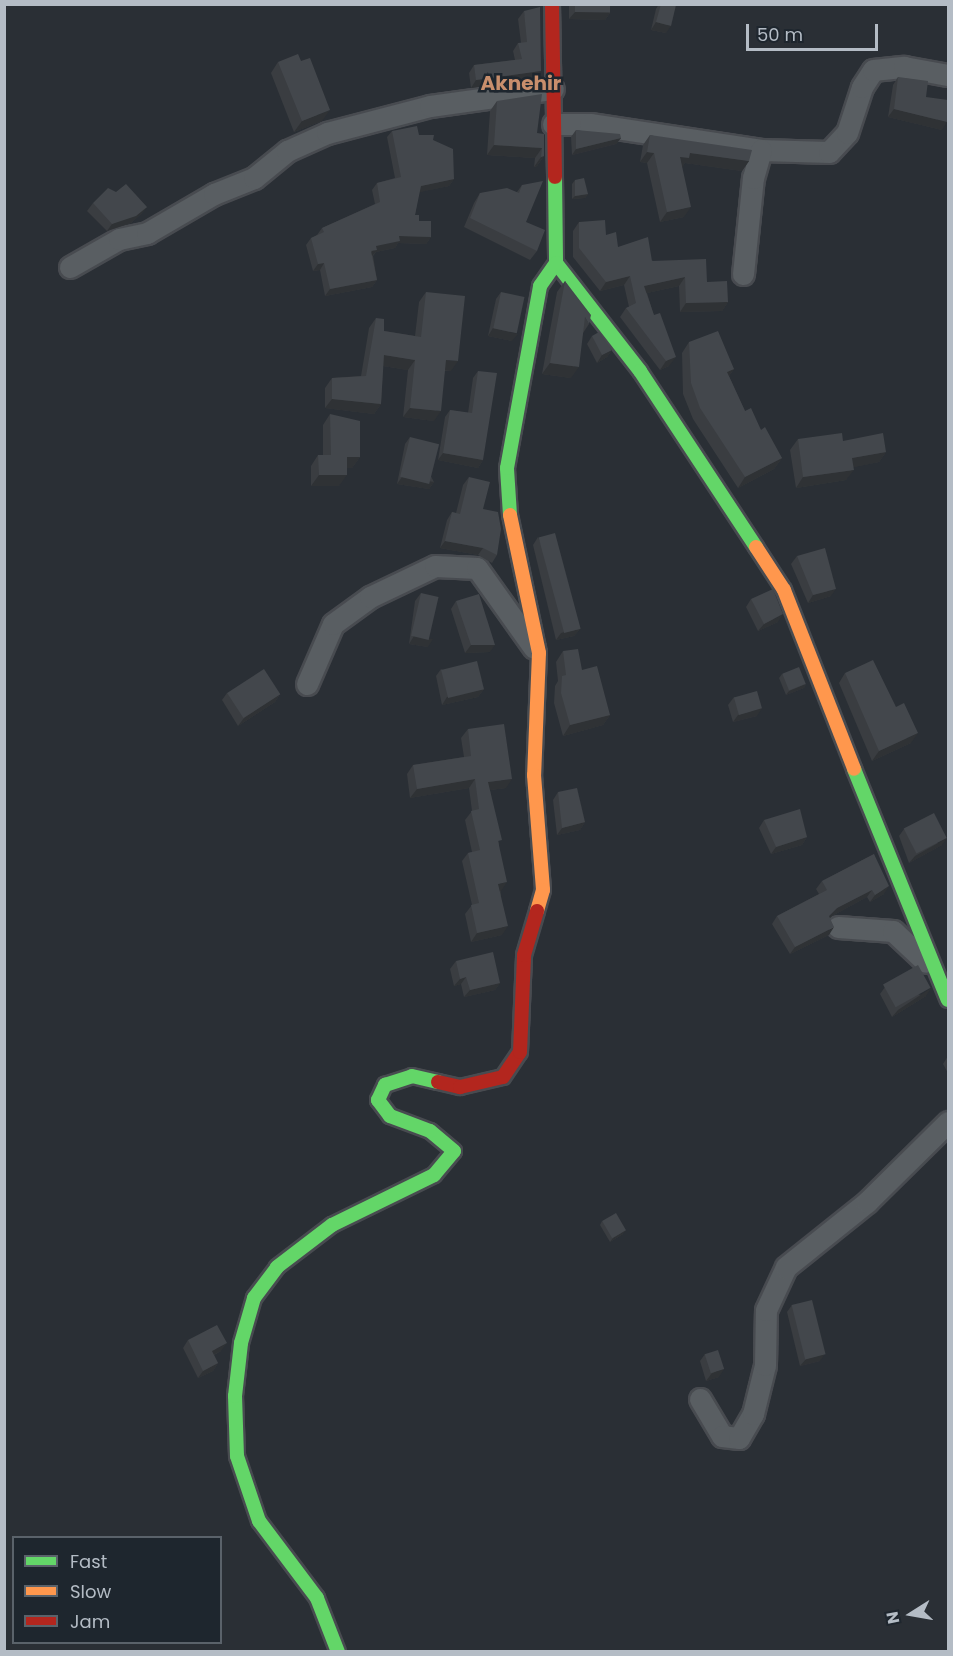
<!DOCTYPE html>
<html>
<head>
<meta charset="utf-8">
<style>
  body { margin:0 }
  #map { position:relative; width:953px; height:1656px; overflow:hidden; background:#2a2f35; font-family:Poppins,sans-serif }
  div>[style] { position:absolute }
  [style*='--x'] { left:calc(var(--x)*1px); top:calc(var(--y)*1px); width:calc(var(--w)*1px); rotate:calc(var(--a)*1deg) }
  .roads { filter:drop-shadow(2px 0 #484b50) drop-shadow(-2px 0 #484b50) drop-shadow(0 2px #484b50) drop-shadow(0 -2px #484b50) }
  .street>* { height:21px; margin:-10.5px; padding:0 10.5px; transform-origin:10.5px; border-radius:10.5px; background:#595e62 }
  .fast>* { height:14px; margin:-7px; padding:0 7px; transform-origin:7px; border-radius:7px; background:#63d668 }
  .slow>* { height:14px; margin:-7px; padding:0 7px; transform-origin:7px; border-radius:7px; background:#ff974d }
  .jam>* { height:14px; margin:-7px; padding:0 7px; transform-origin:7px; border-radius:7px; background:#b3261e }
  .wall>* { inset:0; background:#3a3d41 }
  .shaded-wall>* { inset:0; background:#2f3235 }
  .building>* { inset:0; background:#43474c; transform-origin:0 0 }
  span { translate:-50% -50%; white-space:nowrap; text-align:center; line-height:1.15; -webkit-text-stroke:5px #1e262e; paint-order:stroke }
  .quarter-label { font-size:20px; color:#c88e6c; font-weight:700 }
  .frame { position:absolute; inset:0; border:6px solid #b4bcc5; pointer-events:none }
  .legend { position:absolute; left:12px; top:1536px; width:210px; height:108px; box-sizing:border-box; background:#1e262e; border:2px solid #5a626a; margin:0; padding:8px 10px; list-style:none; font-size:18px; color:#b4bcc5 }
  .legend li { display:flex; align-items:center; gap:12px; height:30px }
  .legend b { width:30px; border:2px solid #5a626a }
  .north { position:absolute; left:881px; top:1584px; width:60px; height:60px; -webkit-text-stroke:4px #1e262e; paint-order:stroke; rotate:259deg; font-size:16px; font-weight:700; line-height:24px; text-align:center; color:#b4bcc5 }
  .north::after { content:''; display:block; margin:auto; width:21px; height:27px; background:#b4bcc5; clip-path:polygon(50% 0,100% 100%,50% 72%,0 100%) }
  .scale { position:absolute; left:746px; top:24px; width:132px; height:27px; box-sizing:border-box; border:3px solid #b4bcc5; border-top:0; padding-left:8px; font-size:18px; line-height:21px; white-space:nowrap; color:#b4bcc5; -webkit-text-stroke:4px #1e262e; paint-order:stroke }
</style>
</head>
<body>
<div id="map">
  <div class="roads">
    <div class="street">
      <div style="--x:553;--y:124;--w:37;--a:0"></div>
      <div style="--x:590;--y:124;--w:173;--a:8.6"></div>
      <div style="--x:761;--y:150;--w:68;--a:1.7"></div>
      <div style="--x:829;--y:152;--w:26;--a:-47"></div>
      <div style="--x:847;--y:133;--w:48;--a:-71.9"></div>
      <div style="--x:862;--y:87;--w:20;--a:-57"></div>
      <div style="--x:873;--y:70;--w:31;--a:-6"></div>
      <div style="--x:904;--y:67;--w:45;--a:10.3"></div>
      <div style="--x:70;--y:267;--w:56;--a:-29.7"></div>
      <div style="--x:119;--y:239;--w:29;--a:-12"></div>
      <div style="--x:147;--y:233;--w:78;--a:-30.2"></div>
      <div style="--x:214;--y:194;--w:43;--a:-21.8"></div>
      <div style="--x:254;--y:178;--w:43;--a:-39.3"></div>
      <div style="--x:287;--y:151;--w:44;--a:-24.2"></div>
      <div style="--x:327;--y:133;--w:106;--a:-14.7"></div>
      <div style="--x:430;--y:106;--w:124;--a:-7.9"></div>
      <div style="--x:743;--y:274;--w:97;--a:-84.1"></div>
      <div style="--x:753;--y:178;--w:29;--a:-74"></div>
      <div style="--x:307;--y:684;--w:65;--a:-66.6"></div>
      <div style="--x:333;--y:624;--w:46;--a:-36.1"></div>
      <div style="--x:370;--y:597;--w:72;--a:-25.5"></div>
      <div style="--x:435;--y:566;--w:42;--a:2.7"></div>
      <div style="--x:477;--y:568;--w:98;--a:54.5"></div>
      <div style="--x:838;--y:927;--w:55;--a:4.2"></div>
      <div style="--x:893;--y:931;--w:45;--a:43.2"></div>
      <div style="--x:700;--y:1399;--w:43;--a:59.3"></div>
      <div style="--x:722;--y:1436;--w:17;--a:7"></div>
      <div style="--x:739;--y:1438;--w:28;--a:-60"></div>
      <div style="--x:753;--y:1414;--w:50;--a:-76.2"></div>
      <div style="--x:765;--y:1365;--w:55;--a:-89"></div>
      <div style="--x:766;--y:1310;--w:47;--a:-65.1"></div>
      <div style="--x:786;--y:1267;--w:104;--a:-38.7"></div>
      <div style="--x:867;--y:1202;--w:114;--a:-44.6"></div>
    </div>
    <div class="fast">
      <div style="--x:555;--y:177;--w:86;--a:89.3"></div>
      <div style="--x:556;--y:263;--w:137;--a:52.1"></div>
      <div style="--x:640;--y:371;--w:211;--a:56.6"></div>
      <div style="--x:510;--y:515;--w:47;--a:-93.7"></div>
      <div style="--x:507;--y:468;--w:185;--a:-79.7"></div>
      <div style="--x:540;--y:286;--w:28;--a:-55"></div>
      <div style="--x:854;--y:769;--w:249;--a:67.9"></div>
      <div style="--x:338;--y:1652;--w:58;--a:-111.3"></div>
      <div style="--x:317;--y:1598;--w:96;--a:-127"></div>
      <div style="--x:259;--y:1521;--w:69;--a:-108.7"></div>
      <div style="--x:237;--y:1456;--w:60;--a:-91.9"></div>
      <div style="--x:235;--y:1396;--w:53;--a:-83.5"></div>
      <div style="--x:241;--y:1343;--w:47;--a:-73.9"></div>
      <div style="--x:254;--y:1298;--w:39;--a:-53"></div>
      <div style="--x:277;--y:1267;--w:69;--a:-37.4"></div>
      <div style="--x:332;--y:1225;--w:114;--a:-26.1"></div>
      <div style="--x:434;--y:1175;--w:31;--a:-50"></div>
      <div style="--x:454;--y:1151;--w:31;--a:-140"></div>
      <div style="--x:430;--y:1131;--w:43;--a:-159.4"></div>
      <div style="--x:390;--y:1116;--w:20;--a:-127"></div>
      <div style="--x:378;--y:1100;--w:17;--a:-65"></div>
      <div style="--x:385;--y:1085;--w:28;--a:-18"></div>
      <div style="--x:412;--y:1076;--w:27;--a:13"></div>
    </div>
    <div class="slow">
      <div style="--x:510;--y:515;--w:141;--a:78.1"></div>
      <div style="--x:539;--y:653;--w:122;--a:92.3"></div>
      <div style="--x:534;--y:775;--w:115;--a:85.5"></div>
      <div style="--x:543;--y:890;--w:22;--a:106"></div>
      <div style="--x:756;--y:547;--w:51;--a:56.9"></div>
      <div style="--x:784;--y:590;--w:192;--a:68.6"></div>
    </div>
    <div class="jam">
      <div style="--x:552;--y:4;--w:173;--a:89"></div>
      <div style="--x:438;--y:1082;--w:23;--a:13"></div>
      <div style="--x:460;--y:1087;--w:44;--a:-13.1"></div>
      <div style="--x:503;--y:1077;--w:30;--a:-56"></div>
      <div style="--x:520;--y:1052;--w:97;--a:-87.6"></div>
      <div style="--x:524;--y:955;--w:46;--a:-73.5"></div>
    </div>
  </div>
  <div class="wall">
    <div style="clip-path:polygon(569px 4px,610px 4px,610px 13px,605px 20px,569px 19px)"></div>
    <div style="clip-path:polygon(659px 4px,674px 4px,666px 33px,651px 30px,656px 9px)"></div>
    <div style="clip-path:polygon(524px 11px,536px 78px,471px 88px,469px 73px,474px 65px,515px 60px,513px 51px,518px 43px,521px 43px,518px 19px)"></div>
    <div style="clip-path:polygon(278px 62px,322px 121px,294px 132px,271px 73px)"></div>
    <div style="clip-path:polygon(898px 77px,926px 97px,942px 130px,888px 117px,893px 85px)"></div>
    <div style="clip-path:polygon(497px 101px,537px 133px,544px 156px,537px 166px,534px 167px,535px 158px,487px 155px,490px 111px)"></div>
    <div style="clip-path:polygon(576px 130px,621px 138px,616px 144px,572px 155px,571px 137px)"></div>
    <div style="clip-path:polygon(392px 131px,419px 135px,433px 140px,454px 179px,449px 186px,419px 192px,415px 215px,431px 237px,426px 244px,398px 243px,395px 248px,376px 252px,373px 256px,377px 280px,372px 287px,325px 296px,320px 270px,313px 271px,306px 245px,311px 238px,317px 235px,322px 228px,375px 204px,372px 190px,377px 183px,395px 178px,387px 137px)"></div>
    <div style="clip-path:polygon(650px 135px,749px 161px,742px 171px,685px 163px,682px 167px,684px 217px,660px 222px,647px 163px,640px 162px,643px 145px)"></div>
    <div style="clip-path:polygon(575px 180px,588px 194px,585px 198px,572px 199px,572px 184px)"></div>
    <div style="clip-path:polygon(522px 185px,526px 222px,537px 251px,530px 260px,464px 227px,474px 203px,480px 193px,517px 192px)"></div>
    <div style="clip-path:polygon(93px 203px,147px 207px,141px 214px,131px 223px,107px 231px,87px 211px)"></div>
    <div style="clip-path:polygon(579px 222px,606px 235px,618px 247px,707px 282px,728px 302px,722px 311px,680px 312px,679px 286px,647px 293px,669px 366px,660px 370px,620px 317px,626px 308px,629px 307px,624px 285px,600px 291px,573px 257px,573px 231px)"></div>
    <div style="clip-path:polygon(565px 281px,589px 324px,583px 333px,571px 378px,542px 374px,557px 292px)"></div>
    <div style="clip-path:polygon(426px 292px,451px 371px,445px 371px,434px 421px,403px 417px,408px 370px,383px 366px,381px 404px,374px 414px,325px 408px,325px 388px,332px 378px,361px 376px,369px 328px,376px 318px,384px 331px,415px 336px,419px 302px)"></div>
    <div style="clip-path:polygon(501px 292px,512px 341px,488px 336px,496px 299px)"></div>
    <div style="clip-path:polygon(592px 336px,612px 350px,607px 357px,597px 363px,587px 344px)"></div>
    <div style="clip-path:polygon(689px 342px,734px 369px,729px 376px,745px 411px,761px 430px,782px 458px,774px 469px,738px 488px,693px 419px,683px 394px,682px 353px)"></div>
    <div style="clip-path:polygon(478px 371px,483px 460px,478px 468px,438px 460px,445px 417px,450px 410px,468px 413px,473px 378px)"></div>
    <div style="clip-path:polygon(330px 414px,360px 457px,352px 468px,347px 468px,339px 486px,311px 486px,311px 466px,318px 455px,323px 455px,323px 425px)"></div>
    <div style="clip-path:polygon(410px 437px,434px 482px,429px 489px,397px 484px,405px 444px)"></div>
    <div style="clip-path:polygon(798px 439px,843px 441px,886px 452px,879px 462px,853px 467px,846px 480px,796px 488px,790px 450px)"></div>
    <div style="clip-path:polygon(469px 477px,483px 509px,497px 555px,492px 563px,478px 555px,440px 548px,447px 520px,452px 512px,456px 513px,463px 485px)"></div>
    <div style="clip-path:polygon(538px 537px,580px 629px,574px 636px,556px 640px,533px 545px)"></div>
    <div style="clip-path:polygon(797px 556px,831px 596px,808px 603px,791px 564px)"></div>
    <div style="clip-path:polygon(421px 593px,428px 647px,409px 644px,415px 601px)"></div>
    <div style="clip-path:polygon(751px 599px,778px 622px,758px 631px,746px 607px)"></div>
    <div style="clip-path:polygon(456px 601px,490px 652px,465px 653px,451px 609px)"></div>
    <div style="clip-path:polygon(563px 651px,582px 670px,610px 715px,603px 725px,563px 736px,554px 703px,555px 686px,558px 681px,556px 662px)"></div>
    <div style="clip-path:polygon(441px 669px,484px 689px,478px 697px,442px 705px,436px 676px)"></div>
    <div style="clip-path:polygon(845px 673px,911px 743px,872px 761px,839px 683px)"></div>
    <div style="clip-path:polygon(782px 674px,806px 684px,804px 688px,786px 695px,779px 678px)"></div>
    <div style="clip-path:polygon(227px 693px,280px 694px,275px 702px,238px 726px,222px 700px)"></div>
    <div style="clip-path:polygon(734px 697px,757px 716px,733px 722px,728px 705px)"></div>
    <div style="clip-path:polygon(468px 729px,506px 788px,490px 790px,499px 844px,502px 935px,471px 942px,465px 914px,472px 905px,462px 861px,468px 853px,472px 852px,465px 820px,472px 811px,469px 788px,410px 798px,407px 774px,413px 765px,464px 757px,461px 738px)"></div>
    <div style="clip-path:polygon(558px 792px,585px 822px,580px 830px,557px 835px,553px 800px)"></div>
    <div style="clip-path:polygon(764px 820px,807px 837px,802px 845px,771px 854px,759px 828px)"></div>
    <div style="clip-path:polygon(904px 829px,942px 845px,909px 863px,899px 836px)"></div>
    <div style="clip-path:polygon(874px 854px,884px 894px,870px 902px,867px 897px,832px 916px,830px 918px,829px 935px,790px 954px,772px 924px,777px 916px,819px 894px,816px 889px,822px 881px)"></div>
    <div style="clip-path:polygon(456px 961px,500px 983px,495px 990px,464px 997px,461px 984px,454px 986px,450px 969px)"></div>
    <div style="clip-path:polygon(885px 987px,926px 996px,892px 1017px,880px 994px)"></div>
    <div style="clip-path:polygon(948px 1056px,948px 1073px,943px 1064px)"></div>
    <div style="clip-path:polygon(602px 1221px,623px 1234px,610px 1242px,600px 1225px)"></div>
    <div style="clip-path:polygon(792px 1305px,820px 1361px,800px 1366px,787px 1312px)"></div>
    <div style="clip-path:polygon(188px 1340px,221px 1351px,214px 1355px,218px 1363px,213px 1371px,198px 1378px,183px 1348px)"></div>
    <div style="clip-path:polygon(705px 1354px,719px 1377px,706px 1381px,700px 1361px)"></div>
  </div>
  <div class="shaded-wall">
    <div style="clip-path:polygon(575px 12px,610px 13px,605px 20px,569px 19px)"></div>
    <div style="clip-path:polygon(656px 22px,671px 26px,666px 33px,651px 30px)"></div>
    <div style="clip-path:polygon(541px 71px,536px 78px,471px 88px,476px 80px)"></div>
    <div style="clip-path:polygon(894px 109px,947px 122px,942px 130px,888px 117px)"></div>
    <div style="clip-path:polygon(330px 110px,322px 121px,294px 132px,302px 121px)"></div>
    <div style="clip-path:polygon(621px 138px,616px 144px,572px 155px,576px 149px)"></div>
    <div style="clip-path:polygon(494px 145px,542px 148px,535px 158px,487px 155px)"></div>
    <div style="clip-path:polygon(647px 152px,654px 153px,647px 163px,640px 162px)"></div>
    <div style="clip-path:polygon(690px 153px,749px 161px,742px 171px,685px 163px,682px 168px,680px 157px)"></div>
    <div style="clip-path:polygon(544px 156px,537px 166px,534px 167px,541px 157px)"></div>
    <div style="clip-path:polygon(454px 179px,449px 186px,416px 193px,421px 186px)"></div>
    <div style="clip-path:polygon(588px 194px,585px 198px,572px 199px,575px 196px)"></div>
    <div style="clip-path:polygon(147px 207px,141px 214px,131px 223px,107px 231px,112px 224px)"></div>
    <div style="clip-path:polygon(691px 207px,684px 217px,660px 222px,667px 212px)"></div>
    <div style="clip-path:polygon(399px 236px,431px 237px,426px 244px,398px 243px,395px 248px,376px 252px,372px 256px,367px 258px,376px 246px)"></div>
    <div style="clip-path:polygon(324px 263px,320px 270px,313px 271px,318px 264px)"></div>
    <div style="clip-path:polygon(630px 276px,624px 285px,600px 291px,606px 282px)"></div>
    <div style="clip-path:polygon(685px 277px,679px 286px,638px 295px,644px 286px)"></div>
    <div style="clip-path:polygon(377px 280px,372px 287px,325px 296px,330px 289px)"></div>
    <div style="clip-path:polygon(728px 302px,722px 311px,680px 312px,686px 303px)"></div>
    <div style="clip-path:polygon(493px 328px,518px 334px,512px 341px,488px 336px)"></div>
    <div style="clip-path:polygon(612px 350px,607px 357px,597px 363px,602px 355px)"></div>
    <div style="clip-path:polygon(384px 355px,415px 360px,408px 370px,377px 365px)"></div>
    <div style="clip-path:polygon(676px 357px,669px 366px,660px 370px,666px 361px)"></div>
    <div style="clip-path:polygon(446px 360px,458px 361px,451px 371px,439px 370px)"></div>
    <div style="clip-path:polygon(550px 363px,579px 367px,571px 378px,542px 374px)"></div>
    <div style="clip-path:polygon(734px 369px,726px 380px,727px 372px)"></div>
    <div style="clip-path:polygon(332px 399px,381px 404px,374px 414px,325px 408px)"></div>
    <div style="clip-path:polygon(410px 408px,441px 411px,434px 421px,403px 417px)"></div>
    <div style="clip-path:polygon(886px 452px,879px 462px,845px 469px,852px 458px)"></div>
    <div style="clip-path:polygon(443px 453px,483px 460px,478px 468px,438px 460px)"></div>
    <div style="clip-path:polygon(347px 457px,360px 457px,352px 468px,339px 468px)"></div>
    <div style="clip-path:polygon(782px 458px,774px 469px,738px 488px,745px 477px)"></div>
    <div style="clip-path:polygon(854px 470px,846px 480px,796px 488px,803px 477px)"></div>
    <div style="clip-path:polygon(319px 475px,347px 475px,339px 486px,311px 486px)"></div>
    <div style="clip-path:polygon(402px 477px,434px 482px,429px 489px,397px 484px)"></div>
    <div style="clip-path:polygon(445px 541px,483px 548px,478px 555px,440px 548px)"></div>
    <div style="clip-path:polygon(836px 589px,831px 596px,808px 603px,813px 595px)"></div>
    <div style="clip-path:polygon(783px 614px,778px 622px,758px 631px,764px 624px)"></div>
    <div style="clip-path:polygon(580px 629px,574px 636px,556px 640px,561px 633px)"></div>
    <div style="clip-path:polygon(414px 636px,433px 639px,428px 647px,409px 644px)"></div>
    <div style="clip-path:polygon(471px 645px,495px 645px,490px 652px,465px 653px)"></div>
    <div style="clip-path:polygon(806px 684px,804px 688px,786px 695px,789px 691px)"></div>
    <div style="clip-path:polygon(484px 689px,478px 697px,442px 705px,447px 697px)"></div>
    <div style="clip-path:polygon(280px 694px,275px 702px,238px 726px,244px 718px)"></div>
    <div style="clip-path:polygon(762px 708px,757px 716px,733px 722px,738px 715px)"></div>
    <div style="clip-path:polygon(610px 715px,603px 725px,563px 736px,570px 725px)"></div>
    <div style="clip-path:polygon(918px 733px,911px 743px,872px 761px,879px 751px)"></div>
    <div style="clip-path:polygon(475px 779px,469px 788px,410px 798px,417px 789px)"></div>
    <div style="clip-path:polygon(512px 779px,506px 788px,482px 791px,488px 782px)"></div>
    <div style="clip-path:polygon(585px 822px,580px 830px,557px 835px,562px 828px)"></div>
    <div style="clip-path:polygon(807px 837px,802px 845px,771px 854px,776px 847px)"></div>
    <div style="clip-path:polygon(947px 838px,942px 845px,909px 863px,915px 856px)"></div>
    <div style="clip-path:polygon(507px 882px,501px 891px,492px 893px,498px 884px)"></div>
    <div style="clip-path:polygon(889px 886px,884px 894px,870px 902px,875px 895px)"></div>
    <div style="clip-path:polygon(872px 890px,867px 897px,832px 916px,824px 924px,829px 916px,837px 908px)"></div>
    <div style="clip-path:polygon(508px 926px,502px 935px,471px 942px,477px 933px)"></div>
    <div style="clip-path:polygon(834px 927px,829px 935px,790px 954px,795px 947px)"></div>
    <div style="clip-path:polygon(466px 977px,461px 984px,454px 986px,460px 979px)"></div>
    <div style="clip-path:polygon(500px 983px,495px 990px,464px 997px,470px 990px)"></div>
    <div style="clip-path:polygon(931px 988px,926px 996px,892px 1017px,898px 1010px)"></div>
    <div style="clip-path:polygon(626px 1230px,623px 1234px,610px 1242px,613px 1238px)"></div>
    <div style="clip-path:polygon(227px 1343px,221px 1351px,207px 1358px,212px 1351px)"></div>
    <div style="clip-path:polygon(825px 1354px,820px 1361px,800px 1366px,806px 1359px)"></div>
    <div style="clip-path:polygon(218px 1363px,213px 1371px,198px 1378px,203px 1371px)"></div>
    <div style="clip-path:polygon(724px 1369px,719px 1377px,706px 1381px,712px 1373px)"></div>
  </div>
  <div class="building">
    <div style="left:575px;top:4px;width:35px;height:8px"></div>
    <div style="clip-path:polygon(661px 4px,676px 5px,671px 26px,656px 22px)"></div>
    <div style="clip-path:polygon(540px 7px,541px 71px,476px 80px,474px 65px,522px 59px,518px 43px,527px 42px,524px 11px)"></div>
    <div style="clip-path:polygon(298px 54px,301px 61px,310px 58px,330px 110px,302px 121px,278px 62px)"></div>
    <div style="clip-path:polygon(898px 77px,928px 81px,926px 97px,948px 100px,947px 122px,894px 109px)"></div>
    <div style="clip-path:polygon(542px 94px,537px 133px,544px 134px,544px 156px,541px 157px,542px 148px,494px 145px,497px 101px)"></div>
    <div style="clip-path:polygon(417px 126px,419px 135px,434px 135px,433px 140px,453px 149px,454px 179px,421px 186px,415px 215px,419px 215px,419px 221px,431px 221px,431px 237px,399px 236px,400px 241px,376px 246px,377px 250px,371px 251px,377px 280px,330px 289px,324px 263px,318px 264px,311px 238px,324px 232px,322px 228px,380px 202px,377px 183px,401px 177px,392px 131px)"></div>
    <div style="clip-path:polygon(576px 130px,620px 134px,621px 138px,576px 149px)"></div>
    <div style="clip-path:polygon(650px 135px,752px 150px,749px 161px,690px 153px,689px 158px,680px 157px,691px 207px,667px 212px,654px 153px,647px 152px)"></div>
    <div style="clip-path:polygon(584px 178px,588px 194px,575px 196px,575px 180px)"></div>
    <div style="clip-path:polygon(543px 181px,526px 222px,545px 230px,537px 251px,470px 218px,480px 193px,507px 188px,519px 193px,522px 185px)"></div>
    <div style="clip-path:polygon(126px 184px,147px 207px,136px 216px,112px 224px,93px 203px,108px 188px,116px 192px)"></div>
    <div style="clip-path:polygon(605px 220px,606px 235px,616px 232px,618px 247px,648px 237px,652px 261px,706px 259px,707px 282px,727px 281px,728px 302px,686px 303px,685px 277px,644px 286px,654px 315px,660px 313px,676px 357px,666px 361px,626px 308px,636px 303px,630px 276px,606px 282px,579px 248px,579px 222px)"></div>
    <div style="clip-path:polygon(565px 281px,591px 315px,589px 324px,585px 317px,579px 367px,550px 363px)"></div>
    <div style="clip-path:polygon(426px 292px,465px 296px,458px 361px,446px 360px,441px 411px,410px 408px,415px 360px,384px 355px,381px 404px,332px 399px,332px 378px,366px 376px,376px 318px,384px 319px,384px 331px,421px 337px)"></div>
    <div style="left:501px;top:292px;width:24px;height:37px;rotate:12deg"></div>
    <div style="clip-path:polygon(718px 331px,734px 369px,727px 372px,745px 411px,751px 408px,761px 430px,765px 427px,782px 458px,745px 477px,700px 408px,691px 383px,689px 342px)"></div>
    <div style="clip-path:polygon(599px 332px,612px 350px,602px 355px,592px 336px)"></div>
    <div style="clip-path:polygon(478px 371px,497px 373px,483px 460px,443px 453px,450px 410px,472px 413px)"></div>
    <div style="clip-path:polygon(330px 414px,360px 421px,360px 457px,347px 457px,347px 475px,319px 475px,318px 455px,331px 455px)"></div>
    <div style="clip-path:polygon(842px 433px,843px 441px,883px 433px,886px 452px,852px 458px,854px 470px,803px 477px,798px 439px)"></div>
    <div style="left:410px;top:437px;width:30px;height:41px;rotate:14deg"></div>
    <div style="clip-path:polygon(469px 477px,490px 482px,483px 509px,498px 512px,501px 529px,497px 555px,483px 548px,445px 541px,452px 512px,460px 514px)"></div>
    <div style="left:555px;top:533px;width:99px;height:17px;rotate:75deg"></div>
    <div style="clip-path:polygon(825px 548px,836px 589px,813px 595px,797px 556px)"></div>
    <div style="clip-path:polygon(773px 589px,783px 614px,764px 624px,751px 599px)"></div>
    <div style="left:421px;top:593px;width:18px;height:44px;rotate:13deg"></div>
    <div style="clip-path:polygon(479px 594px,495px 645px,471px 645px,456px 601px)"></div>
    <div style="clip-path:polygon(578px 649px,582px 670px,597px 666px,610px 715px,570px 725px,561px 693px,562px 676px,566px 675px,563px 651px)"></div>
    <div style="clip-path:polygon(873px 660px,896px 707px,904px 703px,918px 733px,879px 751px,845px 673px)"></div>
    <div style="left:477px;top:661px;width:29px;height:37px;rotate:76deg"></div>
    <div style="left:799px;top:667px;width:18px;height:18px;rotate:68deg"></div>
    <div style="left:264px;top:669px;width:30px;height:44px;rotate:57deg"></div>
    <div style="left:757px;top:691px;width:18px;height:24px;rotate:74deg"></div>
    <div style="clip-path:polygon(504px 724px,512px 779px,488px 782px,502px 840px,498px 841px,507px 882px,498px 884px,508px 926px,477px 933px,471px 905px,479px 903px,468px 853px,480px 850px,471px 811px,479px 809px,475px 779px,417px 789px,413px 765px,471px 756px,468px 729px)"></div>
    <div style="clip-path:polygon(577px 788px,585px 822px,562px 828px,558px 792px)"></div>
    <div style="clip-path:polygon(800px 809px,807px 837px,776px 847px,764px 820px)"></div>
    <div style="left:934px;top:813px;width:28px;height:34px;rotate:63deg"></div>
    <div style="clip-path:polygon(874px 854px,889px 886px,875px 895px,872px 890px,837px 908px,829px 916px,834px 927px,795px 947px,777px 916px,827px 890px,822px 881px)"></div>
    <div style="clip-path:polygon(493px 952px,500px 983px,470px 990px,466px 977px,460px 979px,456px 961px)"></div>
    <div style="left:918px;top:965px;width:26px;height:40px;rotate:61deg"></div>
    <div style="left:616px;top:1213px;width:20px;height:16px;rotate:60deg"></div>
    <div style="left:812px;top:1300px;width:56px;height:21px;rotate:76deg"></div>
    <div style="clip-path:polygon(217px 1325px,227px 1343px,212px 1351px,218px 1363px,203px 1371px,188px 1340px)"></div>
    <div style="left:718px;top:1350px;width:20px;height:14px;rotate:72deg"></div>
  </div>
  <div class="quarter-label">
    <span style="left:521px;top:83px">Aknehir</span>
  </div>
  <div class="frame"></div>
  <ul class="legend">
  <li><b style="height:8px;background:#63d668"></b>Fast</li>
  <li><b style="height:8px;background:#ff974d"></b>Slow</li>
  <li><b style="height:8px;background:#b3261e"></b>Jam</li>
  </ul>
  <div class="north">N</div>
  <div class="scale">50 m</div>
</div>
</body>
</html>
